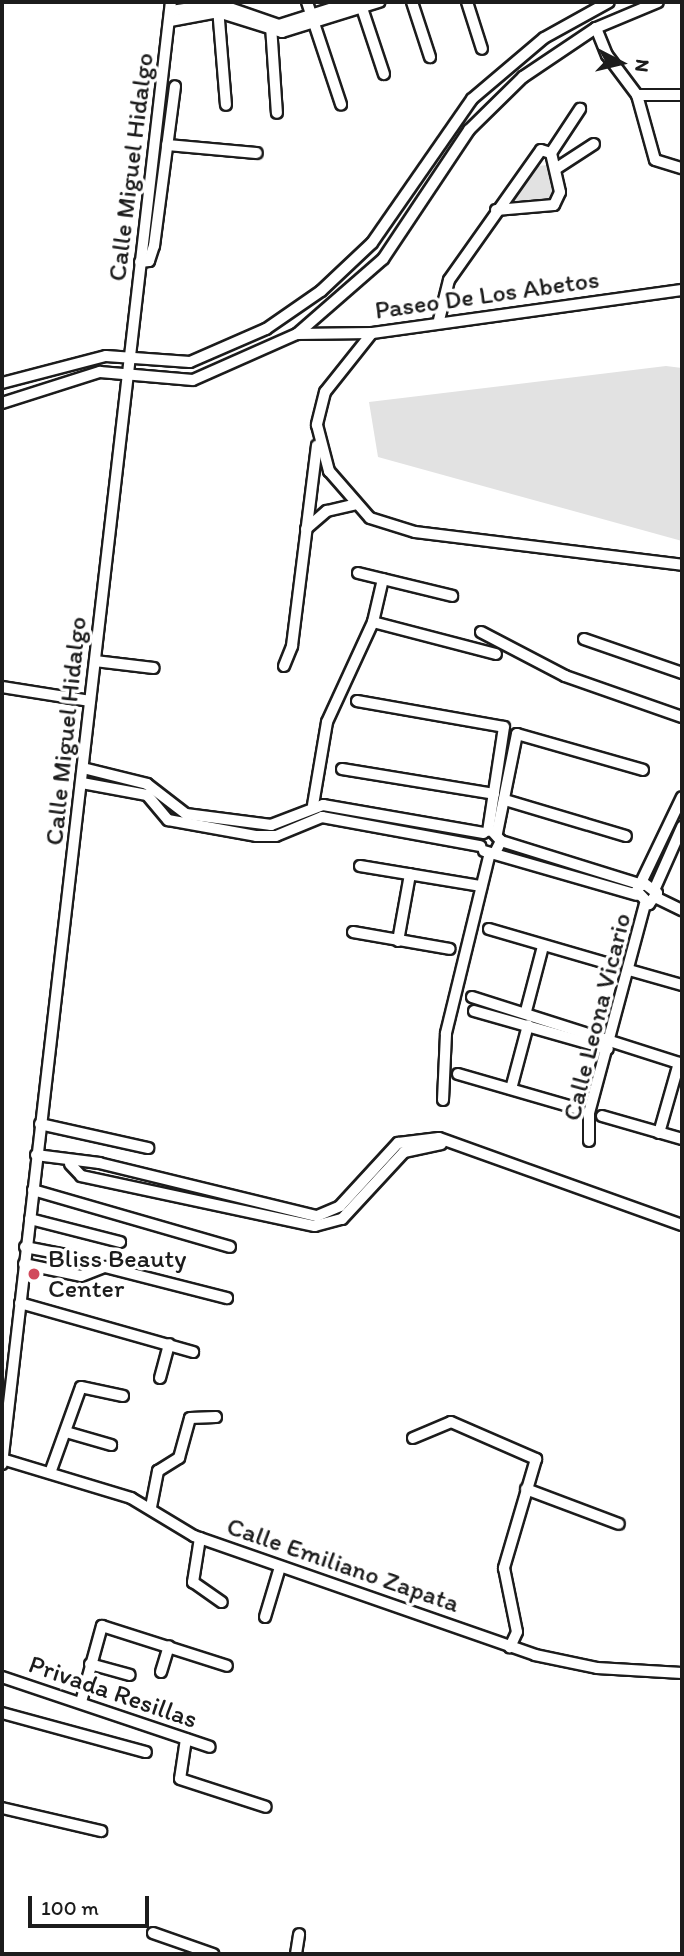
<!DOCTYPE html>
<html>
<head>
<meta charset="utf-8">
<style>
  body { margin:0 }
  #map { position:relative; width:684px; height:1956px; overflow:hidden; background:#fff; font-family:Itim,sans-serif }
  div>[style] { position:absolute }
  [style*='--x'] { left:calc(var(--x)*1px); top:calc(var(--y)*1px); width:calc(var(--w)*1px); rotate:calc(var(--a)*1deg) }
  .green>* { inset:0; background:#e2e2e2 }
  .roads { filter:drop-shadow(2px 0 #1c1c1c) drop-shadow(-2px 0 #1c1c1c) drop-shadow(0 2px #1c1c1c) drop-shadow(0 -2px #1c1c1c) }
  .minor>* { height:10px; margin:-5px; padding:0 5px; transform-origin:5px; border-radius:5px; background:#fff }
  .dots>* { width:19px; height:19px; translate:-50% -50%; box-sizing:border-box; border:4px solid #fff; border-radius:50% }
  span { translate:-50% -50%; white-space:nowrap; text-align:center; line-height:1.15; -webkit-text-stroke:7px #fff; paint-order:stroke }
  .street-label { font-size:26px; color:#1c1c1c }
  .poi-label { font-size:26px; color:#1c1c1c }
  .left { translate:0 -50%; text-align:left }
  .frame { position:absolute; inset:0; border:4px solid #1c1c1c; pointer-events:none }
  .north { position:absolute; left:586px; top:28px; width:70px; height:70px; -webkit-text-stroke:5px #fff; paint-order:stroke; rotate:97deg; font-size:19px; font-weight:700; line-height:28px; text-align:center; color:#1c1c1c }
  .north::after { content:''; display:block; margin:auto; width:24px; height:32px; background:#1c1c1c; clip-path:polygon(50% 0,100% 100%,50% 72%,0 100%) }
  .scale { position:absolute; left:28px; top:1896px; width:121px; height:32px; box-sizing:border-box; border:4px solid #1c1c1c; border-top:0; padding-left:9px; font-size:21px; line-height:24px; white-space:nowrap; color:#1c1c1c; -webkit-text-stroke:5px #fff; paint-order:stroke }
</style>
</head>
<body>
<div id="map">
  <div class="green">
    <div style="clip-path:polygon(549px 165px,554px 194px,548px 202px,509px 203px,537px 166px)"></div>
    <div style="clip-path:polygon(666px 366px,682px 368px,682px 541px,378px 457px,369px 402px)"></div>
  </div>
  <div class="roads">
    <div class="minor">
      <div style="--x:307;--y:2;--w:108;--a:71.6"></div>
      <div style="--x:360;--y:2;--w:76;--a:71.6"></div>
      <div style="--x:412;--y:2;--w:58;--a:71.9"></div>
      <div style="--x:467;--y:2;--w:49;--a:72.3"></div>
      <div style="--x:218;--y:8;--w:97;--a:85.3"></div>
      <div style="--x:171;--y:11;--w:48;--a:-8.5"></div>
      <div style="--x:218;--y:4;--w:65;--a:19"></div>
      <div style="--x:279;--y:25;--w:77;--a:-17.5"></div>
      <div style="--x:170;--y:21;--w:49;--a:-10.6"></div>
      <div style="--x:218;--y:12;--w:67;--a:17.4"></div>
      <div style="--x:282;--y:32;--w:102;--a:-17.2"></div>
      <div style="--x:271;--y:26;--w:87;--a:86.1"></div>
      <div style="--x:596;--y:28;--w:29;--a:68"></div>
      <div style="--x:607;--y:55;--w:50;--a:53.1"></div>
      <div style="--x:637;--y:95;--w:67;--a:74.5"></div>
      <div style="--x:655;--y:160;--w:28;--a:17"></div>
      <div style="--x:637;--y:95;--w:45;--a:0"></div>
      <div style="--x:167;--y:145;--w:90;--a:5.1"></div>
      <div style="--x:551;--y:153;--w:53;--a:-56.6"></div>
      <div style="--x:557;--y:168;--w:44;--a:-33"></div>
      <div style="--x:496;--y:210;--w:58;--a:-4.9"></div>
      <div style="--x:554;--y:205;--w:14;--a:-65"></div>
      <div style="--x:560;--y:192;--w:40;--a:-103"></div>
      <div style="--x:140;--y:262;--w:9;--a:-6"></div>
      <div style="--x:149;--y:261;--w:16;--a:-72"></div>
      <div style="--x:154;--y:246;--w:161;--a:-82.5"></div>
      <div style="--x:439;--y:320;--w:41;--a:-76"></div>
      <div style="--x:449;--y:280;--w:159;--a:-54.7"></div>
      <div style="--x:541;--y:150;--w:10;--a:17"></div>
      <div style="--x:372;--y:333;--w:75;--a:128.5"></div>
      <div style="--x:325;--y:392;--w:34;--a:104"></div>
      <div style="--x:317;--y:425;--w:48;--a:75.4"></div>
      <div style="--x:329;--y:471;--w:62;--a:48.9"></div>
      <div style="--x:370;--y:518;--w:47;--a:17.3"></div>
      <div style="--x:415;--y:532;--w:269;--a:7"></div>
      <div style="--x:297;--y:334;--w:75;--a:-0.8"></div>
      <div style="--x:372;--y:333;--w:313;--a:-7.9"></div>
      <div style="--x:2;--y:383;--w:107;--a:-14.6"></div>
      <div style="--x:106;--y:356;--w:84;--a:4.1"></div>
      <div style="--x:190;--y:362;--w:83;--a:-23.5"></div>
      <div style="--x:266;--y:329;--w:67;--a:-34.6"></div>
      <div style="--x:321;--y:291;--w:70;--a:-43.3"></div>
      <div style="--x:372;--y:243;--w:175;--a:-55.2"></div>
      <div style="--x:472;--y:99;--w:94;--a:-40.3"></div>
      <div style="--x:544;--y:38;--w:74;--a:-29"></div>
      <div style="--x:2;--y:403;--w:103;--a:-17.6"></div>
      <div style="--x:100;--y:372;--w:93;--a:4.9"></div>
      <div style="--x:193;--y:380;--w:114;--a:-23.9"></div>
      <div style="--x:297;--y:334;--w:114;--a:-41.1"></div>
      <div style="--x:383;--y:259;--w:155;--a:-56.3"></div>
      <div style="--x:469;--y:130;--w:76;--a:-44.5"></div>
      <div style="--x:523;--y:77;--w:88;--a:-33.9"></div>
      <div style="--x:596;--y:28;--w:67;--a:-22.8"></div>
      <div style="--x:306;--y:529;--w:28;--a:-41"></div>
      <div style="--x:327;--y:511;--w:28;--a:-13"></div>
      <div style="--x:358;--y:573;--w:97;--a:13.7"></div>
      <div style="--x:373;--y:622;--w:127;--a:14.6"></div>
      <div style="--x:481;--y:632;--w:95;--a:27.6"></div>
      <div style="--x:565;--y:676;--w:124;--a:19.3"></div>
      <div style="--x:584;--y:639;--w:104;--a:19.1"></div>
      <div style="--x:95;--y:661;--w:59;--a:6.8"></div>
      <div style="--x:284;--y:666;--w:22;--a:-68"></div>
      <div style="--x:292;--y:646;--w:202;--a:-82.9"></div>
      <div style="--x:2;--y:687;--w:89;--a:9"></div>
      <div style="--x:357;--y:701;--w:149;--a:10"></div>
      <div style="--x:504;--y:727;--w:105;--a:98.7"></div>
      <div style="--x:83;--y:768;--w:66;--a:14"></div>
      <div style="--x:147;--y:784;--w:49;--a:37.6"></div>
      <div style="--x:186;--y:814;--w:86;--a:7.4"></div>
      <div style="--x:271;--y:825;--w:56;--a:-21"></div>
      <div style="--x:323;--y:805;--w:163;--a:9.9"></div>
      <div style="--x:342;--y:769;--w:154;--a:9.3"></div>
      <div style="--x:82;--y:783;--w:66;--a:10.5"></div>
      <div style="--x:147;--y:795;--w:33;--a:50"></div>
      <div style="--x:168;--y:820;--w:89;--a:10.3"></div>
      <div style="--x:256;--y:836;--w:20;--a:0"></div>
      <div style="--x:276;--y:836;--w:50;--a:-22.4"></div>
      <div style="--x:322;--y:817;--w:161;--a:10.4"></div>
      <div style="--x:505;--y:800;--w:126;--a:16.6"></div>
      <div style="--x:313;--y:805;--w:84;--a:-80.4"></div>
      <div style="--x:327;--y:722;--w:110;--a:-65.3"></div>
      <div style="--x:373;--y:622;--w:44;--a:-76.9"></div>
      <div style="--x:492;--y:831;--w:13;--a:48"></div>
      <div style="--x:501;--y:841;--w:11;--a:117"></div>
      <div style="--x:497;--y:833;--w:101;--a:-78.6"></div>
      <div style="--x:517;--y:734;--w:131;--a:15.9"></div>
      <div style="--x:501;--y:841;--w:148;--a:17.3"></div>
      <div style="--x:484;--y:851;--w:159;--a:16"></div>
      <div style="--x:360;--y:866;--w:123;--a:9.4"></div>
      <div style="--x:645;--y:884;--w:15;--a:37"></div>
      <div style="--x:657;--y:893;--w:14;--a:126"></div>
      <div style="--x:649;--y:904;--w:18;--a:-133"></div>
      <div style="--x:637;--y:891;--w:104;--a:-64.4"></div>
      <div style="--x:655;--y:888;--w:67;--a:-66.1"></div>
      <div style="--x:657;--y:898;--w:28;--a:26"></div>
      <div style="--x:489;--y:929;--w:129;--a:16.2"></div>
      <div style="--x:353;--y:932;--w:98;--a:9.9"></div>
      <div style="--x:398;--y:941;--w:68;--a:-79.8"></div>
      <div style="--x:629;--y:970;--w:55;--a:15.8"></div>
      <div style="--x:472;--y:997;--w:220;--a:17.7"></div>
      <div style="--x:474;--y:1011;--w:139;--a:15.8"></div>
      <div style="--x:526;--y:1011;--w:67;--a:-75.3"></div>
      <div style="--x:458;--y:1074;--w:123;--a:16.1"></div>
      <div style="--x:511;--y:1089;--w:66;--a:-75.1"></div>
      <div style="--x:443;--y:1100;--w:67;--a:-87.4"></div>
      <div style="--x:446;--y:1033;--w:185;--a:-76.3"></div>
      <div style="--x:602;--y:1116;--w:83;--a:16"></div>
      <div style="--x:40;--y:1124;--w:111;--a:12.5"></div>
      <div style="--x:659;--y:1133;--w:73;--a:-74.1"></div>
      <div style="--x:589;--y:1141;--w:28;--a:-90"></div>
      <div style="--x:589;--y:1113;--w:216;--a:-75"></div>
      <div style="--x:36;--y:1155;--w:64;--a:7.2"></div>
      <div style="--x:99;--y:1163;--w:224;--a:13.7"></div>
      <div style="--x:317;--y:1216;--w:25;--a:-23"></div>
      <div style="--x:340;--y:1206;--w:86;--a:-47.4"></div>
      <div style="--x:398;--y:1143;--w:41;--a:-7"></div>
      <div style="--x:439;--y:1138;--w:258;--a:19.7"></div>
      <div style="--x:70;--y:1164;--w:16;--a:47"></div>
      <div style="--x:81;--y:1176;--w:239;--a:12.1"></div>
      <div style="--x:315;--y:1226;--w:28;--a:-15"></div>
      <div style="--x:342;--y:1219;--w:91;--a:-47.2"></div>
      <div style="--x:404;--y:1152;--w:38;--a:-12"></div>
      <div style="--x:33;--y:1190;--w:205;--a:16.1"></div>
      <div style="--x:30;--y:1219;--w:93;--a:14.3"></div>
      <div style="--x:25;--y:1247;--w:43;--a:10.8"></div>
      <div style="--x:24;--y:1264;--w:58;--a:11.9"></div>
      <div style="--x:81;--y:1276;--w:26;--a:-21"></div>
      <div style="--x:105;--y:1267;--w:126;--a:14.3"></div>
      <div style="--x:20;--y:1303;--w:180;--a:15.8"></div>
      <div style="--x:160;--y:1378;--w:35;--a:-75"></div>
      <div style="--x:66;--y:1432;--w:47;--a:16.1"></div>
      <div style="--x:413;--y:1438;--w:41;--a:-22.8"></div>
      <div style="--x:451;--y:1422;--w:93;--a:23.5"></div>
      <div style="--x:536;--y:1459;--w:114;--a:106.4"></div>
      <div style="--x:504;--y:1568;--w:65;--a:78.5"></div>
      <div style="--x:517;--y:1632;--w:17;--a:115"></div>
      <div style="--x:2;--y:1459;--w:135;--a:16.8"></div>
      <div style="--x:131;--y:1498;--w:74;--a:31.1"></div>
      <div style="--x:194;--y:1536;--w:361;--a:19.2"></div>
      <div style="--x:535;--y:1655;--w:63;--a:11.8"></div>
      <div style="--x:597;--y:1668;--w:85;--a:3.4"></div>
      <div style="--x:2;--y:1464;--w:1472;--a:-83.41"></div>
      <div style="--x:50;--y:1473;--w:91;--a:-70.2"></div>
      <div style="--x:81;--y:1387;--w:43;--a:12.1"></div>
      <div style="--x:526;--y:1489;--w:99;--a:20.6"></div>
      <div style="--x:151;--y:1507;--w:37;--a:-79"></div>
      <div style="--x:158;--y:1471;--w:25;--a:-32"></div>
      <div style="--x:179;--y:1458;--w:41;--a:-74.6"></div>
      <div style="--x:190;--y:1418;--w:26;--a:-2"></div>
      <div style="--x:200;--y:1538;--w:45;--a:99"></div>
      <div style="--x:193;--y:1582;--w:35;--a:35"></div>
      <div style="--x:265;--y:1617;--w:52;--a:-73.3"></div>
      <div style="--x:90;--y:1664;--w:41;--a:15.4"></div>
      <div style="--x:161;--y:1672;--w:27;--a:-73"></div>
      <div style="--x:2;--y:1677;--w:219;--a:18.6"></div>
      <div style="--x:81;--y:1702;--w:79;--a:-74.6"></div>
      <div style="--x:102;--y:1626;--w:131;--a:17.7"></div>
      <div style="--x:2;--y:1713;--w:149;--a:15.2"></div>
      <div style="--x:186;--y:1739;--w:40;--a:98.5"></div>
      <div style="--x:180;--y:1779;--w:90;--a:18"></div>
      <div style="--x:2;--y:1808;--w:102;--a:13.1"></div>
      <div style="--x:153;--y:1933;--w:64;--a:19.3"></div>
      <div style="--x:296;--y:1954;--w:20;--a:-81"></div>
    </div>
  </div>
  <div class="dots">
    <div style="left:34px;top:1274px;background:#d1495b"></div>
  </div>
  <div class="street-label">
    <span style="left:131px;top:167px;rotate:-83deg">Calle Miguel Hidalgo</span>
    <span style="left:487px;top:295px;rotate:-8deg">Paseo De Los Abetos</span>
    <span style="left:66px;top:731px;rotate:-84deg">Calle Miguel Hidalgo</span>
    <span style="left:597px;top:1017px;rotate:-76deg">Calle Leona Vicario</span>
    <span style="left:343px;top:1565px;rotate:19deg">Calle Emiliano Zapata</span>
    <span style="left:113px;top:1692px;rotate:19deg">Privada Resillas</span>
  </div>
  <div class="poi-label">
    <span class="left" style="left:48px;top:1274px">Bliss Beauty<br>Center</span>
  </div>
  <div class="frame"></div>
  <div class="north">N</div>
  <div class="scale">100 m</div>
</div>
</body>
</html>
